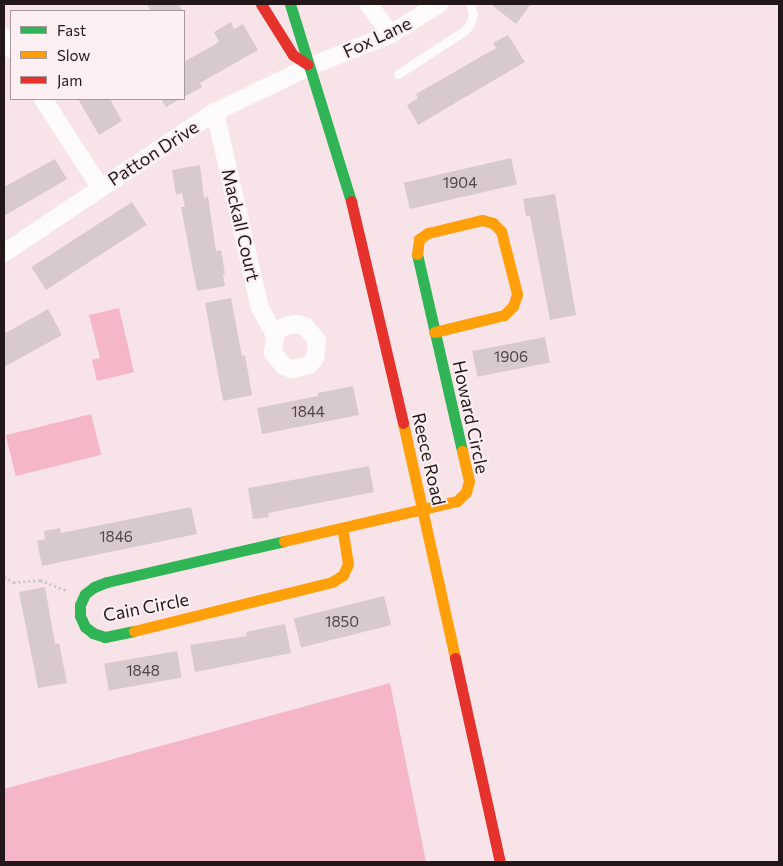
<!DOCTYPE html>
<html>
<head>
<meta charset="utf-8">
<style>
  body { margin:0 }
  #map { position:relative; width:783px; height:866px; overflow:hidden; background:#f7e3e8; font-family:Commissioner,sans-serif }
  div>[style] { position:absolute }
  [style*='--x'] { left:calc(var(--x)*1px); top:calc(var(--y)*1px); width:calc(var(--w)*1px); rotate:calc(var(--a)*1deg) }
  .green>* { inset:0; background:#f5b7c7; transform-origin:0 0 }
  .building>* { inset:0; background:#d8c9cc; transform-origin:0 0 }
  .path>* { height:3px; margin-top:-1.5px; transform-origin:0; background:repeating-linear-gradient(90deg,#d0cacc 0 2.5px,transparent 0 5px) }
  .lane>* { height:9px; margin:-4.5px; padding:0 4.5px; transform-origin:4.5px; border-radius:4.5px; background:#fefbfc }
  .street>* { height:18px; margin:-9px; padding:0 9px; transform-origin:9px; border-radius:9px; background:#fefbfc }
  .fast>* { height:11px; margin:-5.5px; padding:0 5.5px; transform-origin:5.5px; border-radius:5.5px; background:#30b455 }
  .slow>* { height:11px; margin:-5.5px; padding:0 5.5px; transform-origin:5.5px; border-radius:5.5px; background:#ff9f0a }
  .jam>* { height:11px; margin:-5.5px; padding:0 5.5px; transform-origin:5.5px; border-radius:5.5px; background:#e5322d }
  span { translate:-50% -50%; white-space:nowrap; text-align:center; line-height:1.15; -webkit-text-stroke:4px #fdeff2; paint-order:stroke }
  .number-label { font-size:15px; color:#504446 }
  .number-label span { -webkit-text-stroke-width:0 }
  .street-label { font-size:18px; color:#23171a }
  .frame { position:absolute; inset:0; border:5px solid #23171a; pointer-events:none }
  .legend { position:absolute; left:10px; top:10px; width:175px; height:90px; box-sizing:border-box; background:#fdeff2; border:1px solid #a6999c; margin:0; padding:6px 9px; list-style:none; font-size:15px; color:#23171a }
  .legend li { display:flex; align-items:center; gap:10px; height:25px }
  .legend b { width:25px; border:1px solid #a6999c }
</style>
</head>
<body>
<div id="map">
  <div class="green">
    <div style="clip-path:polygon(119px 308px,134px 372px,97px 381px,92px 360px,100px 358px,89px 315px)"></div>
    <div style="left:91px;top:414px;width:42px;height:88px;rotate:76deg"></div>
    <div style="clip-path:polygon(390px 683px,426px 862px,4px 862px,4px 789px)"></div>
  </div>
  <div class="building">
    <div style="clip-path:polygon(147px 4px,178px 4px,183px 11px,151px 11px)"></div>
    <div style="clip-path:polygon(494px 4px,531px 4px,516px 24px,493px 6px)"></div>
    <div style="clip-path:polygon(231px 22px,234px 29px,243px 24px,258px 50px,200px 83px,202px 87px,184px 97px,184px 62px,219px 42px,214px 32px)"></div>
    <div style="clip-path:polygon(508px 35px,525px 62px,418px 125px,407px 105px,418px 98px,416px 94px,496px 48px,493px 43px)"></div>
    <div style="clip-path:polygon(78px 99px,110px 99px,122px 121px,99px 135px)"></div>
    <div style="clip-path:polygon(161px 99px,180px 99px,166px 107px)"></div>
    <div style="left:511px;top:158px;width:27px;height:110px;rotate:77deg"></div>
    <div style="clip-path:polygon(55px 159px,67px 179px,4px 216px,4px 187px)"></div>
    <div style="clip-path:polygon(200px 165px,204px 198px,208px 196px,216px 251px,221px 250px,225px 274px,223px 275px,225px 286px,197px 291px,181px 207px,185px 207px,182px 193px,176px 195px,172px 170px)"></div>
    <div style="clip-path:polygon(555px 194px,576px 315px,550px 320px,530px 216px,526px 216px,523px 199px)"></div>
    <div style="left:132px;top:202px;width:27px;height:120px;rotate:57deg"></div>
    <div style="clip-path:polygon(231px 298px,242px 356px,245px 355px,252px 395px,223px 401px,205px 303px)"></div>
    <div style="clip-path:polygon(48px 309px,62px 335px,4px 367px,4px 334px)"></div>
    <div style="left:545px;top:337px;width:26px;height:74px;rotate:79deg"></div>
    <div style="clip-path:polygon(353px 386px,359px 415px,262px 434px,257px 408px,318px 396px,318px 393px)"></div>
    <div style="clip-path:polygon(369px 466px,374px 492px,268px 513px,269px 517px,253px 519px,248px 488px)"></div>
    <div style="clip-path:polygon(191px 507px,197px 534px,42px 566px,37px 541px,45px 539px,44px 531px,60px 528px,61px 533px)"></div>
    <div style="clip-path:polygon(45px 587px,55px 644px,59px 643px,67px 683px,38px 688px,19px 592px)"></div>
    <div style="left:384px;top:596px;width:30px;height:93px;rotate:76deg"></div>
    <div style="clip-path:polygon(285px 624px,291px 653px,195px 672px,190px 645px,247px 636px,246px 632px)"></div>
    <div style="left:177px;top:651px;width:27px;height:74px;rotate:80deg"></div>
  </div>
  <div class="path">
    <div style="--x:4;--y:576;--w:11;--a:34"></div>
    <div style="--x:13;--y:582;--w:27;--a:-4"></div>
    <div style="--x:40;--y:580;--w:28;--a:21"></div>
  </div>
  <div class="lane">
    <div style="--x:398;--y:74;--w:79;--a:-33.1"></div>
    <div style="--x:464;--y:31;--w:9;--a:-49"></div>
    <div style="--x:470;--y:24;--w:10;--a:-73"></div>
    <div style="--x:473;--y:14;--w:10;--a:-107"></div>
  </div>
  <div class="street">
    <div style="--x:368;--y:4;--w:38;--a:53"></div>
    <div style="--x:4;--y:37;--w:14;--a:60"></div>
    <div style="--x:43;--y:99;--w:105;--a:57.1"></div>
    <div style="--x:215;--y:112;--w:201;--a:77.1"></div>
    <div style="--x:260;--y:308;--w:31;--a:61"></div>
    <div style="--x:275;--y:335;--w:18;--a:96"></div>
    <div style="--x:273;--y:353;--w:17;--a:50"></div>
    <div style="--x:284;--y:366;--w:9;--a:21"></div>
    <div style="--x:292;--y:369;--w:17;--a:-13"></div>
    <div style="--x:309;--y:365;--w:9;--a:-49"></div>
    <div style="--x:315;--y:358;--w:17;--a:-83"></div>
    <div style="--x:317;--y:341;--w:18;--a:-128"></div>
    <div style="--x:306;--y:327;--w:9;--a:-159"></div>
    <div style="--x:298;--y:324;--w:9;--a:174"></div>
    <div style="--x:289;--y:325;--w:9;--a:159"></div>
    <div style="--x:281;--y:328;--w:9;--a:131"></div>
    <div style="--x:4;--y:253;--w:254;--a:-33.8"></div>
    <div style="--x:215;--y:112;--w:106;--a:-25.6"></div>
    <div style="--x:311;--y:66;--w:86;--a:-21.8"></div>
    <div style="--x:391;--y:34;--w:57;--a:-32"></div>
  </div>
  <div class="fast">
    <div style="--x:290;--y:4;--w:206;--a:72.8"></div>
    <div style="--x:417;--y:254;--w:202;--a:77.1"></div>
    <div style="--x:134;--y:631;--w:30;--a:168"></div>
    <div style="--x:105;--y:637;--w:13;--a:-162"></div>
    <div style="--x:93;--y:633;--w:10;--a:-143"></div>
    <div style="--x:85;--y:627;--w:12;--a:-114"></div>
    <div style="--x:80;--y:616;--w:11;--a:-90"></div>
    <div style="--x:80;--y:605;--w:12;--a:-66"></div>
    <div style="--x:85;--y:594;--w:11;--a:-38"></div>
    <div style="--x:94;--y:587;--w:14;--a:-21"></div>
    <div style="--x:107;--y:582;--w:182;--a:-13"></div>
  </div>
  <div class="slow">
    <div style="--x:417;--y:254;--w:15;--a:-82"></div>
    <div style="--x:419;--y:239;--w:11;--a:-34"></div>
    <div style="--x:428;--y:233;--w:56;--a:-13.5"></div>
    <div style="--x:482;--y:220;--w:11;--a:15"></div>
    <div style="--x:493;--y:223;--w:11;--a:45"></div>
    <div style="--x:501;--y:231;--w:65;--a:75.7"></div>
    <div style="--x:517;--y:294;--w:13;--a:108"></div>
    <div style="--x:513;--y:306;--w:13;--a:135"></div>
    <div style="--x:504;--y:315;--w:72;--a:166.3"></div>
    <div style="--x:403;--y:423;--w:241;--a:77.5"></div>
    <div style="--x:284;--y:541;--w:178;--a:-13"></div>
    <div style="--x:457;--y:501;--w:13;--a:-45"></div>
    <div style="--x:466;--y:492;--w:11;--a:-75"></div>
    <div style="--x:469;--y:481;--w:31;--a:-103"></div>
    <div style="--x:134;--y:631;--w:204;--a:-13.9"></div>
    <div style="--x:332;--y:582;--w:13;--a:-32"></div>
    <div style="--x:343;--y:575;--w:12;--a:-66"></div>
    <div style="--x:348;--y:564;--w:36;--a:-99"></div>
  </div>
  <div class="jam">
    <div style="--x:261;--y:4;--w:60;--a:57.9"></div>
    <div style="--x:293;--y:55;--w:17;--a:33"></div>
    <div style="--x:351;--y:201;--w:228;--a:76.8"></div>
    <div style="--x:455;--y:658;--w:209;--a:77.6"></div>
  </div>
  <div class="number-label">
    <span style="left:460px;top:183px">1904</span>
    <span style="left:511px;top:357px">1906</span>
    <span style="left:308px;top:412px">1844</span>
    <span style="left:116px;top:537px">1846</span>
    <span style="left:342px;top:622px">1850</span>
    <span style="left:143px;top:671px">1848</span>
  </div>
  <div class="street-label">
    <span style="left:377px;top:37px;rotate:-25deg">Fox Lane</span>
    <span style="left:153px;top:153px;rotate:-33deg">Patton Drive</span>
    <span style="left:241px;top:225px;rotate:77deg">Mackall Court</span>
    <span style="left:471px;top:417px;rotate:78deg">Howard Circle</span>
    <span style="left:429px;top:459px;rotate:77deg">Reece Road</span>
    <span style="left:146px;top:607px;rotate:-11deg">Cain Circle</span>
  </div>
  <div class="frame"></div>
  <ul class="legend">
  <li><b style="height:6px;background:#30b455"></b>Fast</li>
  <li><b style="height:6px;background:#ff9f0a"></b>Slow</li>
  <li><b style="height:6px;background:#e5322d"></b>Jam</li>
  </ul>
</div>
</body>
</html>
